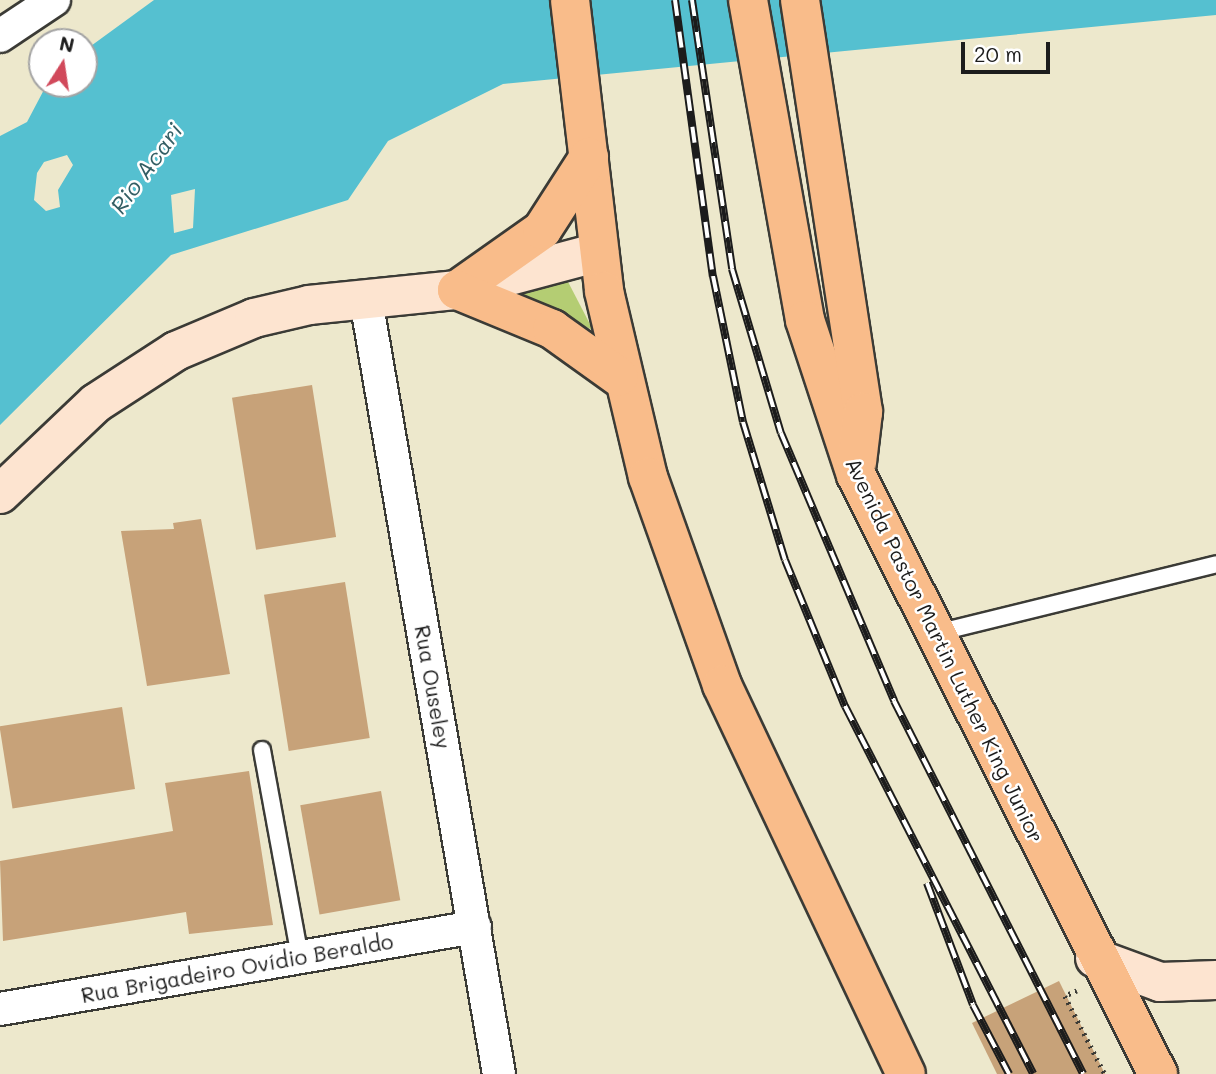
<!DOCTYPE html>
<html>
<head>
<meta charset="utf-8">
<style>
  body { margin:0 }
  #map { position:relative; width:1216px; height:1074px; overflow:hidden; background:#ede8cc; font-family:Mali,sans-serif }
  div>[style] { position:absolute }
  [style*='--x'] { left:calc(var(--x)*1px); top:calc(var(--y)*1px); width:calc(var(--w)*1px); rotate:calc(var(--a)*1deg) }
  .green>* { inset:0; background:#b4cd73 }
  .water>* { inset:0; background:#55c0d0 }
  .building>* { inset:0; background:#c7a279; transform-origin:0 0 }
  .path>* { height:4.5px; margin-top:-2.25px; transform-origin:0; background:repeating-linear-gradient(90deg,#3b3b36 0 2px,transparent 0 7px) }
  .roads { filter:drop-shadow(2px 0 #3b3b36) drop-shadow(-2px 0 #3b3b36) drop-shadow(0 2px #3b3b36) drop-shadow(0 -2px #3b3b36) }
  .lane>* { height:16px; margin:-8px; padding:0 8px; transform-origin:8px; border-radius:8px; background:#fff }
  .street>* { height:32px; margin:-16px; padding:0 16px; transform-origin:16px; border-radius:16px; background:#fff }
  .secondary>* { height:38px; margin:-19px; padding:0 19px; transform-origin:19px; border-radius:19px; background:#fde4d0 }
  .primary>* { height:38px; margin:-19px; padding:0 19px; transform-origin:19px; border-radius:19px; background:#f9bc8a }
  .rail>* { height:8px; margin-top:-4px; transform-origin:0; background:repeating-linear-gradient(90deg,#fff 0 16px,#1c1c1c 0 32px); box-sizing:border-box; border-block:2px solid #1c1c1c }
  span { translate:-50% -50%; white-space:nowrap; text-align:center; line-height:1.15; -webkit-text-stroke:5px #fff; paint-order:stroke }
  .street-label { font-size:21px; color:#1c1c1c }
  .water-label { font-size:23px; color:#335e64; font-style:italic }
  .north { position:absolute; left:28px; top:28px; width:70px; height:70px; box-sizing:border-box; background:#fff; border:2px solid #a4a4a4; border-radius:50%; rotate:12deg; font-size:19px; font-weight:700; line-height:28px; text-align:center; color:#1c1c1c }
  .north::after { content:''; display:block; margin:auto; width:24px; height:32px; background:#d1495b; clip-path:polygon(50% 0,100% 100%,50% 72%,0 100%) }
  .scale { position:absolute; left:961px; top:42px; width:89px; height:32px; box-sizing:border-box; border:4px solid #1c1c1c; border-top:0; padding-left:9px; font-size:21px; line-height:24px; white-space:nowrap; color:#1c1c1c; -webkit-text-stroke:5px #fff; paint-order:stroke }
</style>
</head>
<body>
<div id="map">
  <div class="green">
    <div style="clip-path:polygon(565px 276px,593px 330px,499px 292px)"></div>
  </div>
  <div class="water">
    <div style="clip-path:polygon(evenodd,154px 0,1216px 0,1216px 15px,503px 84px,388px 141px,348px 200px,171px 255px,0 425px,0 136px,27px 122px,47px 84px,84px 84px,84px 51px,154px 0,67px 155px,73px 165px,58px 190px,60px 207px,46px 211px,34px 200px,37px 173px,44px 162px,67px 155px,154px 0,195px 189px,193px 228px,174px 233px,171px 195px,195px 189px)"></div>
  </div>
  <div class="building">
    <div style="left:312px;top:385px;width:154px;height:81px;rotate:81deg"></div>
    <div style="clip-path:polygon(201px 519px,230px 674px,147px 686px,121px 531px,174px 529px,173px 523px)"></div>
    <div style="left:345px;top:582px;width:158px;height:82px;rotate:81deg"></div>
    <div style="left:122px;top:707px;width:83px;height:124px;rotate:81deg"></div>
    <div style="clip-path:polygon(249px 771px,273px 925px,189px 934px,186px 912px,3px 941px,0 861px,173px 831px,165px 783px)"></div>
    <div style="left:381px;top:791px;width:111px;height:82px;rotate:80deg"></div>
    <div style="clip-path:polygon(1059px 981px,1105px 1074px,997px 1074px,972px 1023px)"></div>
  </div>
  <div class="path">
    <div style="--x:1077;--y:991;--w:13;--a:157"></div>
    <div style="--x:1065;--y:996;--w:88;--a:62.9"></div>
  </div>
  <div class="roads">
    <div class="lane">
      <div style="--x:936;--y:633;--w:288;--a:-13.8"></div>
      <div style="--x:262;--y:750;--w:210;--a:79.6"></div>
    </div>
    <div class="street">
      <div style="--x:0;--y:36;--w:65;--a:-33.7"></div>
      <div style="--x:366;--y:300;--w:785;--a:80.25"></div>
      <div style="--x:0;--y:1009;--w:482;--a:-9.8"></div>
    </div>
    <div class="secondary">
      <div style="--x:0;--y:494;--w:132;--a:-43.5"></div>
      <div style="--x:96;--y:403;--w:95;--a:-33"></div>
      <div style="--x:176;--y:351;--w:85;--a:-22.9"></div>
      <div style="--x:254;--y:318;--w:57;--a:-13.3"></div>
      <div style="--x:309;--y:305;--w:149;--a:-5.8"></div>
      <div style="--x:457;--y:290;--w:147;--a:-15"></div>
      <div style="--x:1095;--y:958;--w:69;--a:20.3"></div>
      <div style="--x:1160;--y:982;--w:56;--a:-2"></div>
    </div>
    <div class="primary">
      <div style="--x:570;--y:0;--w:293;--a:83.3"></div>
      <div style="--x:604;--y:291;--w:191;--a:76.7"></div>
      <div style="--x:648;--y:477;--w:221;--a:70.4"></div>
      <div style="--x:722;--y:685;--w:430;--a:64.7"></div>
      <div style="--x:748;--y:0;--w:325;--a:79.9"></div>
      <div style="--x:805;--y:320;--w:163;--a:71.8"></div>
      <div style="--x:856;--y:475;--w:671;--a:63.24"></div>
      <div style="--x:800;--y:0;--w:417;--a:81.3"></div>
      <div style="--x:863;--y:412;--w:50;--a:96.8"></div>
      <div style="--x:457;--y:290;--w:104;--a:-35.2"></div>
      <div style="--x:542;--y:230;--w:87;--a:-57.2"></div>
      <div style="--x:457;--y:290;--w:103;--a:22.3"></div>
      <div style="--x:552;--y:329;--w:82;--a:35.6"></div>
    </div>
  </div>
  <div class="rail">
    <div style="--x:675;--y:0;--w:279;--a:82.2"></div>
    <div style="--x:713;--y:276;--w:149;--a:78.4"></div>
    <div style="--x:743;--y:422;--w:144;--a:73.1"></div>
    <div style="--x:785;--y:560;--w:158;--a:67.7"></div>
    <div style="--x:845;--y:706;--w:413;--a:62.9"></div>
    <div style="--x:692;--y:0;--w:272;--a:81.5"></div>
    <div style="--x:732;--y:269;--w:171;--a:73.4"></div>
    <div style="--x:781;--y:433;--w:291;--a:67.1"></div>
    <div style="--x:894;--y:701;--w:418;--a:63.1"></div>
    <div style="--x:927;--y:883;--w:130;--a:69.3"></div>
    <div style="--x:973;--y:1005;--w:78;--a:62.4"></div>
  </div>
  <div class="street-label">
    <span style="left:945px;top:650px;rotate:64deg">Avenida Pastor Martin Luther King Junior</span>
    <span style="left:433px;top:687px;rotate:80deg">Rua Ouseley</span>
    <span style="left:237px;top:968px;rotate:-10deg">Rua Brigadeiro Ovídio Beraldo</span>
  </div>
  <div class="water-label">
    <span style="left:146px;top:168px;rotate:-54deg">Rio Acari</span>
  </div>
  <div class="north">N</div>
  <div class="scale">20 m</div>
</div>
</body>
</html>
